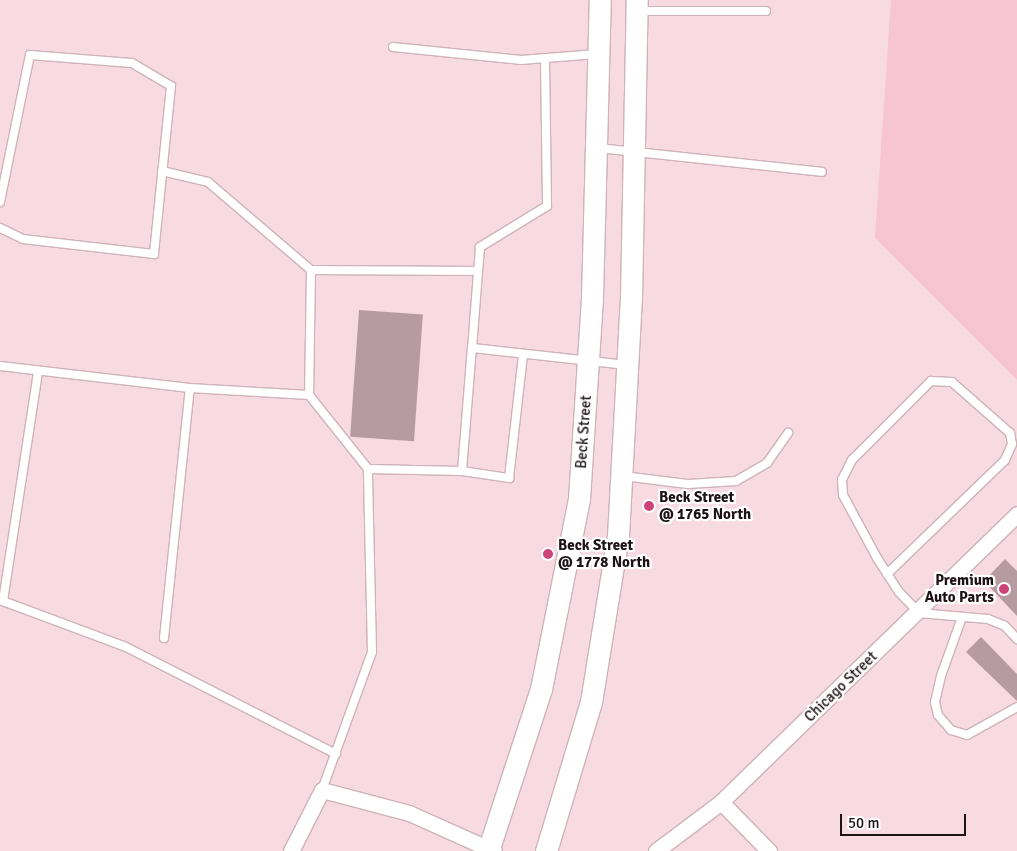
<!DOCTYPE html>
<html>
<head>
<meta charset="utf-8">
<style>
  body { margin:0 }
  #map { position:relative; width:1017px; height:851px; overflow:hidden; background:#f7dae2; font-family:Signika,sans-serif }
  div>[style] { position:absolute }
  [style*='--x'] { left:calc(var(--x)*1px); top:calc(var(--y)*1px); width:calc(var(--w)*1px); rotate:calc(var(--a)*1deg) }
  .green>* { inset:0; background:#f7c4d1 }
  .building>* { inset:0; background:#b69ba2; transform-origin:0 0 }
  .roads { filter:drop-shadow(1px 0 #ceb3ba) drop-shadow(-1px 0 #ceb3ba) drop-shadow(0 1px #ceb3ba) drop-shadow(0 -1px #ceb3ba) }
  .service>* { height:8px; margin:-4px; padding:0 4px; transform-origin:4px; border-radius:4px; background:#fff }
  .minor>* { height:15px; margin:-7.5px; padding:0 7.5px; transform-origin:7.5px; border-radius:7.5px; background:#fff }
  .secondary>* { height:21px; margin:-10.5px; padding:0 10.5px; transform-origin:10.5px; border-radius:10.5px; background:#fff }
  .dots>* { width:14px; height:14px; translate:-50% -50%; box-sizing:border-box; border:2px solid #fff; border-radius:50% }
  span { translate:-50% -50%; white-space:nowrap; text-align:center; line-height:1.15; -webkit-text-stroke:4.5px #fff; paint-order:stroke }
  .street-label { font-size:15px; color:#1d1316 }
  .poi-label { font-size:15px; color:#1d1316; font-weight:700 }
  .left { translate:0 -50%; text-align:left }
  .right { translate:-100% -50%; text-align:right }
  .scale { position:absolute; left:840px; top:814px; width:126px; height:22px; box-sizing:border-box; border:2px solid #1d1316; border-top:0; padding-left:6px; font-size:15px; line-height:18px; white-space:nowrap; color:#1d1316; -webkit-text-stroke:4px #fff; paint-order:stroke }
</style>
</head>
<body>
<div id="map">
  <div class="green">
    <div style="clip-path:polygon(891px 0,1017px 0,1017px 380px,875px 238px)"></div>
  </div>
  <div class="building">
    <div style="left:359px;top:310px;width:64px;height:127px;rotate:4deg"></div>
    <div style="clip-path:polygon(1005px 559px,1017px 571px,1017px 616px,984px 581px)"></div>
    <div style="clip-path:polygon(981px 637px,1017px 674px,1017px 701px,966px 652px)"></div>
  </div>
  <div class="roads">
    <div class="service">
      <div style="--x:639;--y:11;--w:127;--a:0"></div>
      <div style="--x:393;--y:47;--w:129;--a:5.8"></div>
      <div style="--x:521;--y:60;--w:76;--a:-4.5"></div>
      <div style="--x:545;--y:59;--w:147;--a:89.2"></div>
      <div style="--x:547;--y:206;--w:79;--a:148.5"></div>
      <div style="--x:480;--y:247;--w:101;--a:94.5"></div>
      <div style="--x:472;--y:348;--w:156;--a:6.3"></div>
      <div style="--x:598;--y:148;--w:225;--a:6.1"></div>
      <div style="--x:162;--y:171;--w:47;--a:13.4"></div>
      <div style="--x:208;--y:182;--w:135;--a:40.5"></div>
      <div style="--x:311;--y:270;--w:167;--a:0.3"></div>
      <div style="--x:0;--y:202;--w:150;--a:-78.5"></div>
      <div style="--x:30;--y:55;--w:102;--a:4.5"></div>
      <div style="--x:132;--y:63;--w:45;--a:30.5"></div>
      <div style="--x:171;--y:86;--w:169;--a:95.8"></div>
      <div style="--x:154;--y:254;--w:132;--a:-173.5"></div>
      <div style="--x:23;--y:239;--w:25;--a:-154"></div>
      <div style="--x:311;--y:270;--w:125;--a:90.9"></div>
      <div style="--x:309;--y:395;--w:95;--a:51.4"></div>
      <div style="--x:0;--y:366;--w:191;--a:6.6"></div>
      <div style="--x:190;--y:388;--w:119;--a:3.4"></div>
      <div style="--x:462;--y:471;--w:123;--a:-85.4"></div>
      <div style="--x:623;--y:476;--w:65;--a:7"></div>
      <div style="--x:688;--y:484;--w:48;--a:-3.6"></div>
      <div style="--x:736;--y:481;--w:36;--a:-30"></div>
      <div style="--x:767;--y:463;--w:37;--a:-55"></div>
      <div style="--x:887;--y:574;--w:164;--a:-44"></div>
      <div style="--x:1005;--y:460;--w:17;--a:-66"></div>
      <div style="--x:1012;--y:444;--w:11;--a:-100"></div>
      <div style="--x:1010;--y:433;--w:77;--a:-138.7"></div>
      <div style="--x:952;--y:382;--w:21;--a:-177"></div>
      <div style="--x:931;--y:381;--w:112;--a:135"></div>
      <div style="--x:852;--y:460;--w:22;--a:117"></div>
      <div style="--x:842;--y:480;--w:15;--a:86"></div>
      <div style="--x:843;--y:495;--w:72;--a:61.6"></div>
      <div style="--x:877;--y:558;--w:40;--a:57.1"></div>
      <div style="--x:899;--y:592;--w:29;--a:46"></div>
      <div style="--x:919;--y:613;--w:69;--a:5"></div>
      <div style="--x:988;--y:619;--w:18;--a:22"></div>
      <div style="--x:1005;--y:626;--w:18;--a:47"></div>
      <div style="--x:0;--y:600;--w:132;--a:20.4"></div>
      <div style="--x:124;--y:646;--w:238;--a:27"></div>
      <div style="--x:3;--y:601;--w:233;--a:-81.3"></div>
      <div style="--x:961;--y:620;--w:59;--a:109.7"></div>
      <div style="--x:941;--y:676;--w:27;--a:103"></div>
      <div style="--x:935;--y:702;--w:13;--a:77"></div>
      <div style="--x:938;--y:715;--w:20;--a:49"></div>
      <div style="--x:951;--y:730;--w:17;--a:17"></div>
      <div style="--x:967;--y:735;--w:57;--a:-29.2"></div>
      <div style="--x:164;--y:638;--w:251;--a:-84.1"></div>
      <div style="--x:322;--y:790;--w:147;--a:-70.1"></div>
      <div style="--x:372;--y:652;--w:183;--a:-91.3"></div>
      <div style="--x:368;--y:469;--w:94;--a:1.2"></div>
      <div style="--x:462;--y:471;--w:48;--a:8.5"></div>
      <div style="--x:509;--y:478;--w:124;--a:-83.5"></div>
    </div>
    <div class="minor">
      <div style="--x:721;--y:802;--w:69;--a:45.6"></div>
      <div style="--x:291;--y:851;--w:68;--a:-63.1"></div>
      <div style="--x:322;--y:790;--w:90;--a:14.8"></div>
      <div style="--x:409;--y:813;--w:93;--a:24.1"></div>
      <div style="--x:656;--y:851;--w:81;--a:-37"></div>
      <div style="--x:721;--y:802;--w:413;--a:-44.2"></div>
    </div>
    <div class="secondary">
      <div style="--x:488;--y:851;--w:170;--a:-71.9"></div>
      <div style="--x:541;--y:689;--w:194;--a:-78.7"></div>
      <div style="--x:579;--y:499;--w:201;--a:-86.3"></div>
      <div style="--x:592;--y:298;--w:298;--a:-88.5"></div>
      <div style="--x:546;--y:851;--w:156;--a:-73.2"></div>
      <div style="--x:591;--y:702;--w:168;--a:-80.8"></div>
      <div style="--x:618;--y:536;--w:237;--a:-86.9"></div>
      <div style="--x:631;--y:299;--w:299;--a:-88.9"></div>
    </div>
  </div>
  <div class="dots">
    <div style="left:649px;top:506px;background:#cd4278"></div>
    <div style="left:548px;top:554px;background:#cd4278"></div>
    <div style="left:1004px;top:589px;background:#cd4278"></div>
  </div>
  <div class="street-label">
    <span style="left:584px;top:432px;rotate:-86deg">Beck Street</span>
    <span style="left:841px;top:687px;rotate:-44deg">Chicago Street</span>
  </div>
  <div class="poi-label">
    <span class="left" style="left:659px;top:506px">Beck Street<br>@ 1765 North</span>
    <span class="left" style="left:558px;top:554px">Beck Street<br>@ 1778 North</span>
    <span class="right" style="left:994px;top:589px">Premium<br>Auto Parts</span>
  </div>
  <div class="scale">50 m</div>
</div>
</body>
</html>
